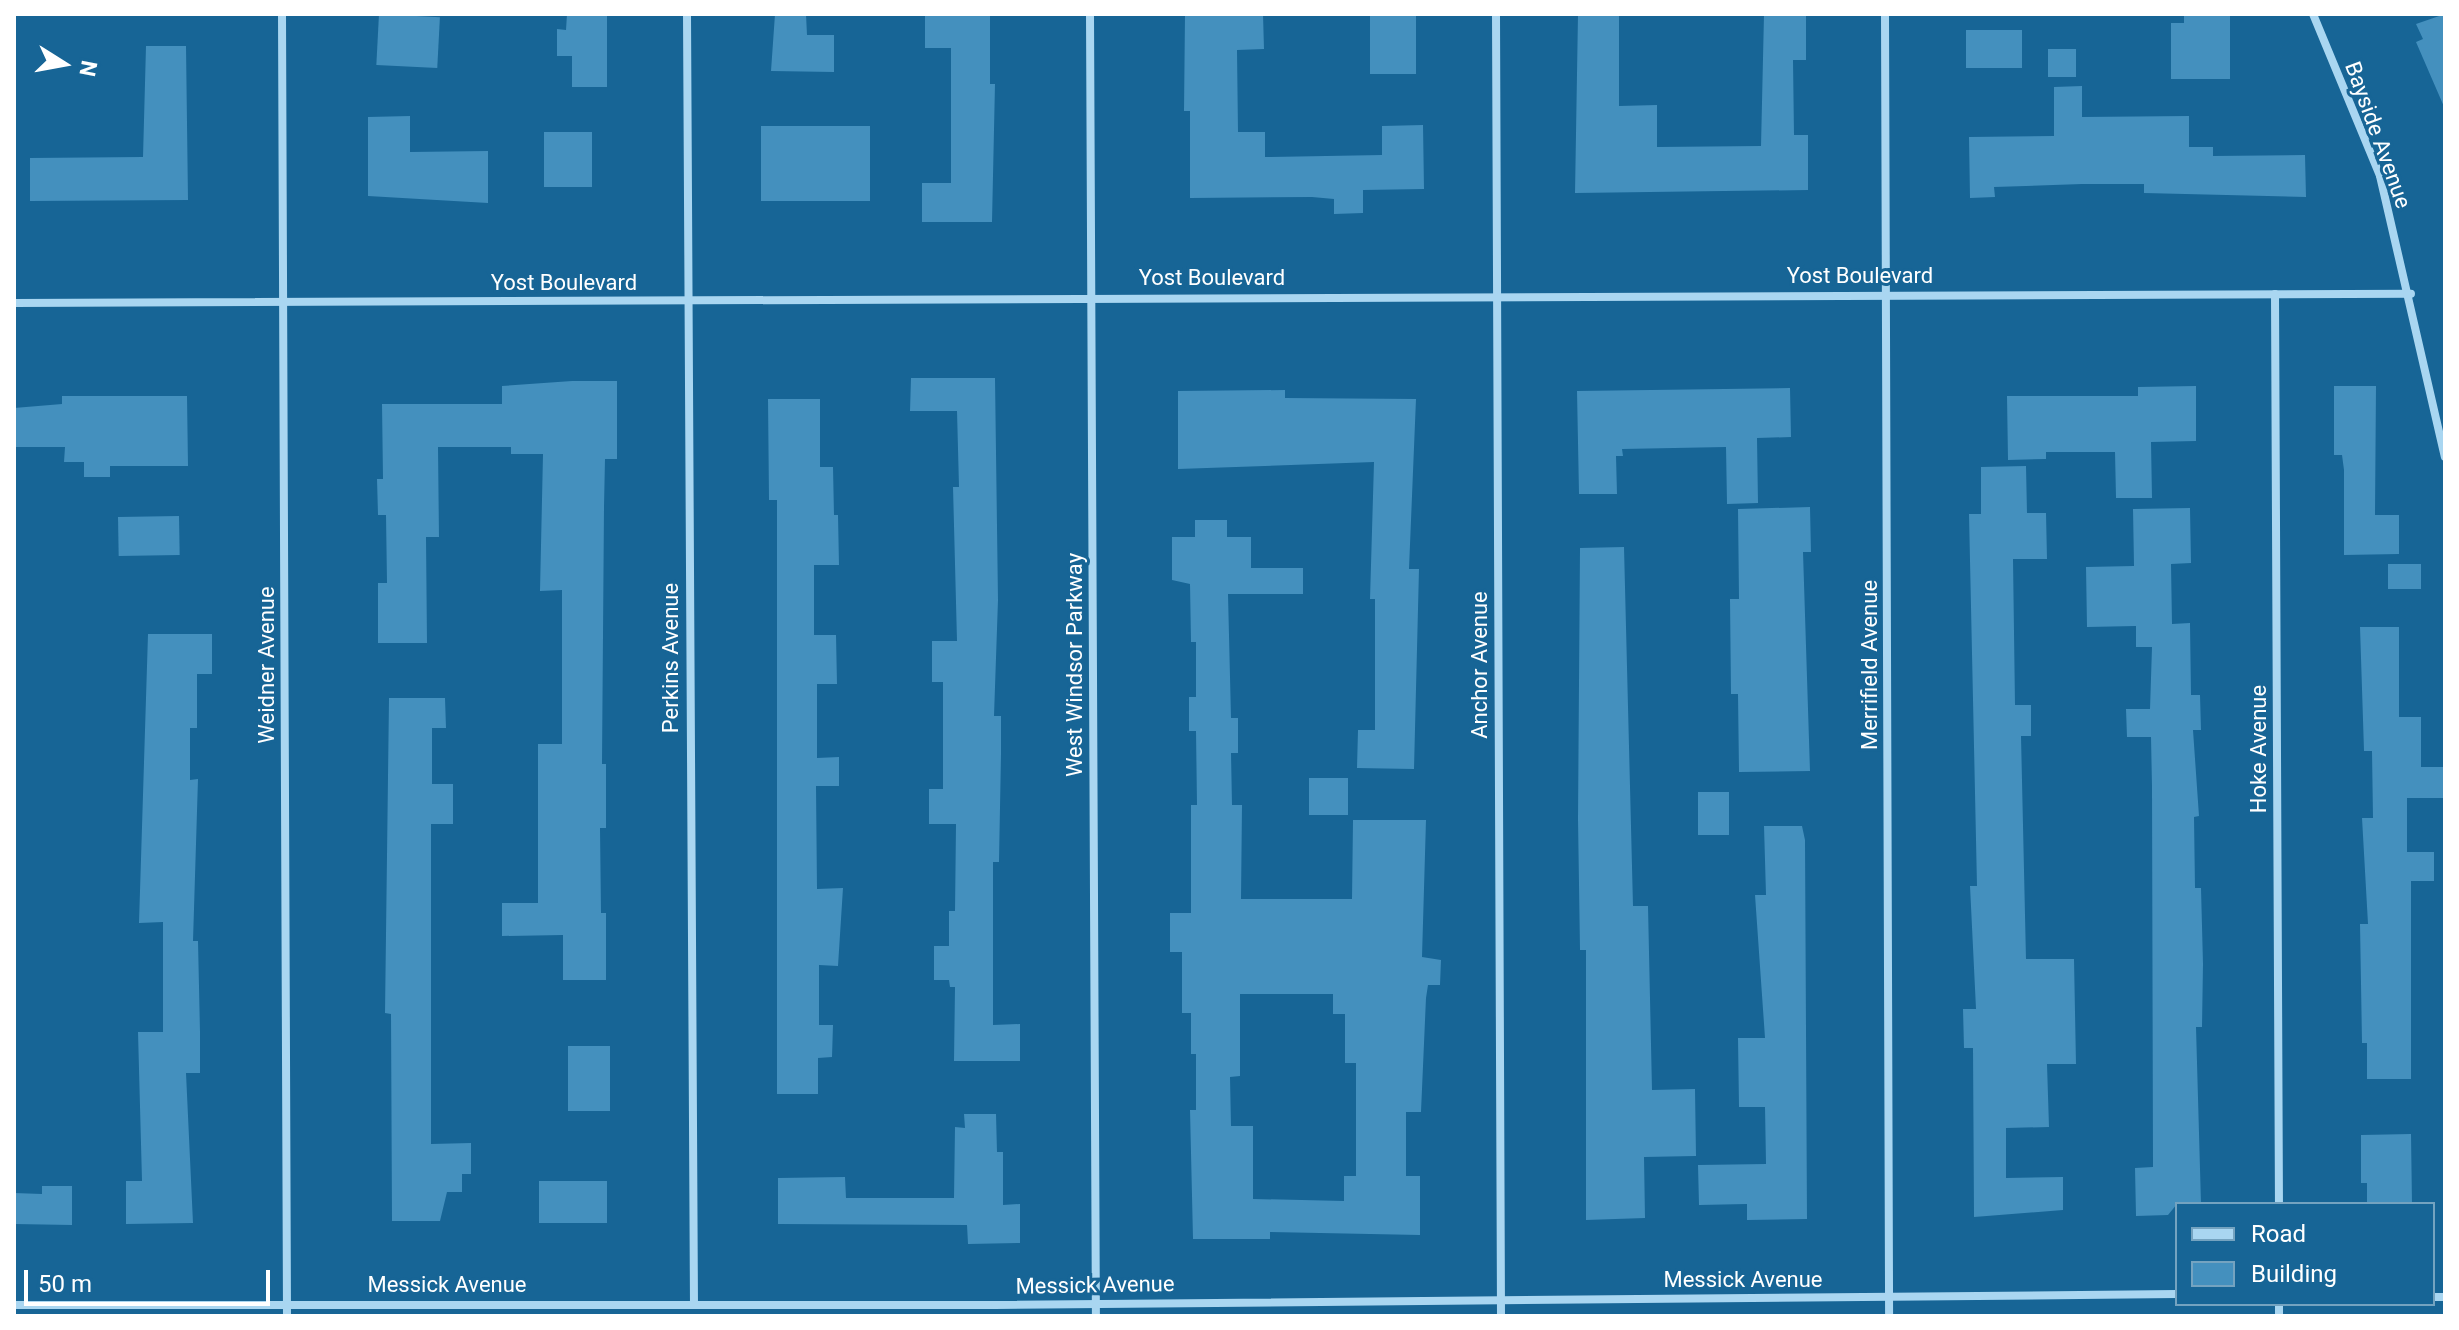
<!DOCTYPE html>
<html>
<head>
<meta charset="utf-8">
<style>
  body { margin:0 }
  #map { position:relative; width:2459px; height:1330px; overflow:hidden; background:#176596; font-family:Roboto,sans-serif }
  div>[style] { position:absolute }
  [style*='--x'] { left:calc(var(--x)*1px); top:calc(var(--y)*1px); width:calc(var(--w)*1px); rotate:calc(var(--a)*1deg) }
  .building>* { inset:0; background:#4490be; transform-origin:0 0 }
  .minor>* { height:8px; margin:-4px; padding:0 4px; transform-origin:4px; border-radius:4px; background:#a9d6f1 }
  span { translate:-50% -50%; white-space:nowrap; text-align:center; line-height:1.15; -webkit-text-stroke:6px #176596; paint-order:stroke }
  .street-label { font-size:22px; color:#fff }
  .frame { position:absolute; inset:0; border:16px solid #fff; pointer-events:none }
  .legend { position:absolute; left:2175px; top:1202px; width:260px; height:104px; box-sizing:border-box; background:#176596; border:2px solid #74a3c0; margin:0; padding:10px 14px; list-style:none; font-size:24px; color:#fff }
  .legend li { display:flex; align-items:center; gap:16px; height:40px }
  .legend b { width:40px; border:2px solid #74a3c0 }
  .north { position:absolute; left:24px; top:24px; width:80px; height:80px; -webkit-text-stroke:6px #176596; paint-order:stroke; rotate:101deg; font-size:22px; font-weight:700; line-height:32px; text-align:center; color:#fff }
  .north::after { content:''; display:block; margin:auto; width:28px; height:36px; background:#fff; clip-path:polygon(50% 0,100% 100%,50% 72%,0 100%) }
  .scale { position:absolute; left:24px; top:1270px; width:246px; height:36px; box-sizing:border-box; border:4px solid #fff; border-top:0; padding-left:10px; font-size:24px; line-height:28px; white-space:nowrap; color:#fff; -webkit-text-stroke:6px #176596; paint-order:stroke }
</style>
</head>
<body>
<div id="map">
  <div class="building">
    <div style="left:379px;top:14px;width:61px;height:51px;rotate:3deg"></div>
    <div style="clip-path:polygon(567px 14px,607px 14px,607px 87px,572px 87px,572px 56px,557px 56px,557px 29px,566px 30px)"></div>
    <div style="clip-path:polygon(775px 14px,806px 14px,807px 35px,834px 35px,834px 72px,771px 71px)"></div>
    <div style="clip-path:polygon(925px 14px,990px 14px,990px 84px,995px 84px,992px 222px,922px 222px,922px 183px,951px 183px,951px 48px,925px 48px)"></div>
    <div style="clip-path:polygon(1185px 14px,1263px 14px,1264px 49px,1237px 50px,1238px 132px,1265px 132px,1265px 157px,1382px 155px,1382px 126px,1423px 125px,1424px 189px,1363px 190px,1363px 213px,1334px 214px,1334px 199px,1312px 197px,1190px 198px,1190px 111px,1184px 111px)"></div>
    <div style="left:1370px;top:14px;width:46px;height:60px"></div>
    <div style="clip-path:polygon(1578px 14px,1619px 14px,1619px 106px,1657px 105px,1657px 147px,1761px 146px,1764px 14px,1806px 14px,1806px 60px,1793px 60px,1794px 135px,1808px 135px,1808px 190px,1575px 193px)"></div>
    <div style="clip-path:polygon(2184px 14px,2230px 14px,2230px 79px,2171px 79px,2171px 23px,2184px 23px)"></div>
    <div style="clip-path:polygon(2445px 14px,2445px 109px,2416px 42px,2423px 39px,2416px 24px)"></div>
    <div style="left:2022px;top:30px;width:38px;height:56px;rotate:90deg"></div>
    <div style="clip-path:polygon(146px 46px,186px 46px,188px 200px,30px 201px,30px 158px,143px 157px)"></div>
    <div style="left:2048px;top:49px;width:28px;height:28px"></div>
    <div style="clip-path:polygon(2082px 86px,2082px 117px,2189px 116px,2189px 147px,2213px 147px,2213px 156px,2305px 155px,2306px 197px,2144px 193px,2144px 184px,2082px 184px,1994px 187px,1995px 197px,1970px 198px,1969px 137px,2054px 136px,2054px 87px)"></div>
    <div style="clip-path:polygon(410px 116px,410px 152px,488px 151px,488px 203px,368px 196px,368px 117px)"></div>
    <div style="left:761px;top:126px;width:109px;height:75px"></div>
    <div style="left:544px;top:132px;width:48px;height:55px"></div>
    <div style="clip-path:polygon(911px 378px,995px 378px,998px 600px,994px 716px,1001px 716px,1001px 754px,999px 862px,993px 862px,993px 1025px,1020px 1024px,1020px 1061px,954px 1061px,955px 987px,950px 987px,949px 980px,934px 980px,934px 946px,949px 946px,949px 911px,955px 911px,956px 824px,929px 824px,929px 789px,943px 789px,943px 682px,932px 682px,932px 641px,957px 641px,953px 487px,959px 487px,957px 411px,910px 411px)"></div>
    <div style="clip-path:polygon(572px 381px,617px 381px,617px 459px,605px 459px,604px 507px,602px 764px,606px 764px,606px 828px,600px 828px,601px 913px,606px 913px,606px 980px,563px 980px,563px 935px,502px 936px,502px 903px,538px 903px,538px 744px,562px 744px,562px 590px,540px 591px,543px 454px,511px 454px,511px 447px,438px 447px,439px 537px,426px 537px,427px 643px,378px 643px,378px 583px,387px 583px,386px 515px,378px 515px,377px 479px,383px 479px,382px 404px,502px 404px,502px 386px)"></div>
    <div style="clip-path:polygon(2196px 386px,2196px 441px,2151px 442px,2152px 498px,2116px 498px,2115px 452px,2046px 452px,2046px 459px,2008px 460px,2007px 396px,2138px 396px,2138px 387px)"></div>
    <div style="clip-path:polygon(2334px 386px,2376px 386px,2375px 515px,2399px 515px,2399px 554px,2344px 555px,2344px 470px,2342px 455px,2334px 455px)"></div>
    <div style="clip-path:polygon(1790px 388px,1791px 437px,1757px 438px,1758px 503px,1727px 504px,1726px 447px,1622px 449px,1623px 456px,1616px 456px,1617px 494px,1579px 494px,1577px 391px)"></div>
    <div style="clip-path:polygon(1285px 390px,1285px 398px,1416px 399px,1409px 569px,1419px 569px,1414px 769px,1357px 768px,1358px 730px,1375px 730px,1375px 599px,1370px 599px,1374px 462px,1178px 469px,1178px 391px)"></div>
    <div style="clip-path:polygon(62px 396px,187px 396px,188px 466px,110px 466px,110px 477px,84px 477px,84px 462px,64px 462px,65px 447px,14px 447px,14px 408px,62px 404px)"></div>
    <div style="clip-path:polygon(768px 399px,820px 399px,820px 467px,833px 467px,834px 515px,838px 515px,839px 565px,814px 565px,814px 635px,836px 635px,837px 684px,817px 684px,817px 758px,839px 757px,839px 786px,816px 786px,817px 889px,843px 888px,838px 966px,819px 965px,819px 1025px,833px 1025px,832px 1057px,818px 1058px,818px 1094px,777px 1094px,777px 500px,769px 500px)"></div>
    <div style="clip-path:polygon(2026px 466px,2027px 513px,2046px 513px,2047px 559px,2013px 559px,2015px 705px,2031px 705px,2031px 736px,2021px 736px,2026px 959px,2074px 959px,2076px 1064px,2047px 1064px,2049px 1127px,2006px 1128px,2006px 1178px,2063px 1177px,2063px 1210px,1974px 1217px,1973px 1048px,1964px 1048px,1963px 1009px,1976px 1009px,1970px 886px,1977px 886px,1969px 514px,1981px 514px,1981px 467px)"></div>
    <div style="clip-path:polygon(1810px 507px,1811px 552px,1803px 552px,1810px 771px,1739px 772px,1738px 694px,1731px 694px,1730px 599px,1739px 599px,1738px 509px)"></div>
    <div style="clip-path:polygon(2190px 508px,2191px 563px,2171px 564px,2172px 624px,2190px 623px,2191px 695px,2200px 695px,2201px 730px,2193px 730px,2199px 816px,2194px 817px,2195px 888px,2201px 888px,2203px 964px,2202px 1027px,2196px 1027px,2201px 1204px,2177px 1204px,2168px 1215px,2136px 1216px,2135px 1168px,2153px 1167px,2152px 787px,2151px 737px,2127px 737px,2126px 709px,2150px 709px,2152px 647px,2136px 647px,2136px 626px,2087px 627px,2086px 567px,2134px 566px,2133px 509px)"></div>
    <div style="left:179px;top:516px;width:39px;height:61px;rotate:89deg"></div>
    <div style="clip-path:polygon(evenodd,1195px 520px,1227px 520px,1227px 537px,1251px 537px,1251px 568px,1303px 568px,1303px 594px,1228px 594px,1231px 718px,1238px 718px,1238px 753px,1231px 753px,1232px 805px,1242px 805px,1241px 899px,1352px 899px,1353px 820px,1426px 820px,1422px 957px,1441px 960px,1440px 985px,1428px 985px,1426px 998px,1421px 1112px,1406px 1112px,1406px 1176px,1420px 1176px,1420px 1235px,1270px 1232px,1270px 1239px,1193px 1239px,1190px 1110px,1196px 1110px,1196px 1054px,1191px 1054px,1191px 1013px,1182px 1013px,1182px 952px,1170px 952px,1170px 913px,1191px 913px,1191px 805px,1197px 805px,1196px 731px,1189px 731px,1189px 697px,1196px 697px,1196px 642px,1191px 642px,1190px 584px,1172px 580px,1172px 537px,1195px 537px,1195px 520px,1240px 994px,1333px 994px,1333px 1014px,1345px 1014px,1345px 1063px,1356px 1063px,1356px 1176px,1344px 1176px,1344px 1201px,1253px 1199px,1253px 1126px,1231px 1126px,1230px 1077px,1240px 1076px,1240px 994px)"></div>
    <div style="clip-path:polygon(1624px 547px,1633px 906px,1648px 906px,1652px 1090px,1695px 1089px,1696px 1156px,1644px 1157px,1645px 1218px,1586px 1220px,1586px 950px,1580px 950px,1578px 819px,1580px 548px)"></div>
    <div style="left:2388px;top:564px;width:33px;height:25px"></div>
    <div style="clip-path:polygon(2360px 627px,2399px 627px,2399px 717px,2421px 717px,2421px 767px,2445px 767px,2445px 798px,2407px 798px,2407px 852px,2434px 852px,2434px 881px,2411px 881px,2411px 1079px,2367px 1079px,2367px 1043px,2362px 1043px,2360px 924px,2368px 924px,2362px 818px,2373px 818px,2372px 751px,2364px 751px)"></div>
    <div style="clip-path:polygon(148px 634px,212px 634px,212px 674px,197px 674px,197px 728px,190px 728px,190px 780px,198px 779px,193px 941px,198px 941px,200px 1032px,200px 1073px,186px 1073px,193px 1223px,126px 1224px,126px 1181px,142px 1181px,138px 1032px,163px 1032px,163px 922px,139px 923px)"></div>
    <div style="clip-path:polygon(389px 698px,445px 698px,446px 728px,432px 728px,432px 784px,453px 784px,453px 824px,431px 824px,431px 1144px,471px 1143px,471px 1174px,462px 1174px,462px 1192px,447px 1192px,440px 1221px,392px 1221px,391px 1014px,385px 1013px)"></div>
    <div style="left:1309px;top:778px;width:39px;height:37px"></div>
    <div style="left:1698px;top:792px;width:31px;height:43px"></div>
    <div style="clip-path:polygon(1764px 826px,1802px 826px,1805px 840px,1807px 1219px,1747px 1220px,1747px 1204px,1699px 1205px,1698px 1165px,1766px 1164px,1765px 1107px,1739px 1107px,1738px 1038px,1765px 1038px,1755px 895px,1766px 895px)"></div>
    <div style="left:610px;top:1046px;width:65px;height:42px;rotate:90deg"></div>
    <div style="clip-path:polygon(964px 1114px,996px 1114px,997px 1152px,1003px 1152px,1003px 1205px,1020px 1204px,1020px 1243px,968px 1244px,967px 1225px,778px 1224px,778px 1178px,845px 1177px,846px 1198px,954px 1198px,955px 1127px,965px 1128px)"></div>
    <div style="clip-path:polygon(2411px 1134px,2412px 1204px,2367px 1204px,2367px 1183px,2361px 1183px,2361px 1135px)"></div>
    <div style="left:539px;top:1181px;width:68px;height:42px"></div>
    <div style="clip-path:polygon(42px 1186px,72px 1186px,72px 1225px,14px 1224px,14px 1193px,42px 1194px)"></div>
  </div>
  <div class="minor">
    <div style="--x:282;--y:14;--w:1302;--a:89.78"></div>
    <div style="--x:687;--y:14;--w:1288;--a:89.69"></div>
    <div style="--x:1090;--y:14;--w:1302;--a:89.74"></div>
    <div style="--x:1496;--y:14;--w:1302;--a:89.78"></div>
    <div style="--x:1885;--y:14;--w:1302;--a:89.82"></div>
    <div style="--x:2313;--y:14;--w:175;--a:67.5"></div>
    <div style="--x:2380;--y:176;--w:288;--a:77"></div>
    <div style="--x:2275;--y:294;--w:910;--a:89.75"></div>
    <div style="--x:14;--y:303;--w:2397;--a:-0.22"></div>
    <div style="--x:2433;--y:1297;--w:12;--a:0"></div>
    <div style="--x:2279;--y:1304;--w:12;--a:90"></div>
    <div style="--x:14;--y:1305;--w:981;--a:0"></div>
    <div style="--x:995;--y:1305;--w:1182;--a:-0.53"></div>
  </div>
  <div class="street-label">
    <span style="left:2378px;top:135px;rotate:70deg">Bayside Avenue</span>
    <span style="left:1860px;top:276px">Yost Boulevard</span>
    <span style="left:1212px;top:278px">Yost Boulevard</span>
    <span style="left:564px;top:283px">Yost Boulevard</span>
    <span style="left:671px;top:658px;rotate:-90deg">Perkins Avenue</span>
    <span style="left:267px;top:665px;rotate:-90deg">Weidner Avenue</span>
    <span style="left:1075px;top:665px;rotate:-90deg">West Windsor Parkway</span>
    <span style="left:1480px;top:665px;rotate:-90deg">Anchor Avenue</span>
    <span style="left:1870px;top:665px;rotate:-90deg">Merrifield Avenue</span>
    <span style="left:2259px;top:749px;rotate:-90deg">Hoke Avenue</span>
    <span style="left:1743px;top:1280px">Messick Avenue</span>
    <span style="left:447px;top:1285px">Messick Avenue</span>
    <span style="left:1095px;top:1285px;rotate:-1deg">Messick Avenue</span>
  </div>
  <div class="frame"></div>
  <ul class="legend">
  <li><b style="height:10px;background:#a9d6f1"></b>Road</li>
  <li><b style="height:22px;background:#4490be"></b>Building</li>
  </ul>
  <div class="north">N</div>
  <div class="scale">50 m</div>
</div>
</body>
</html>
